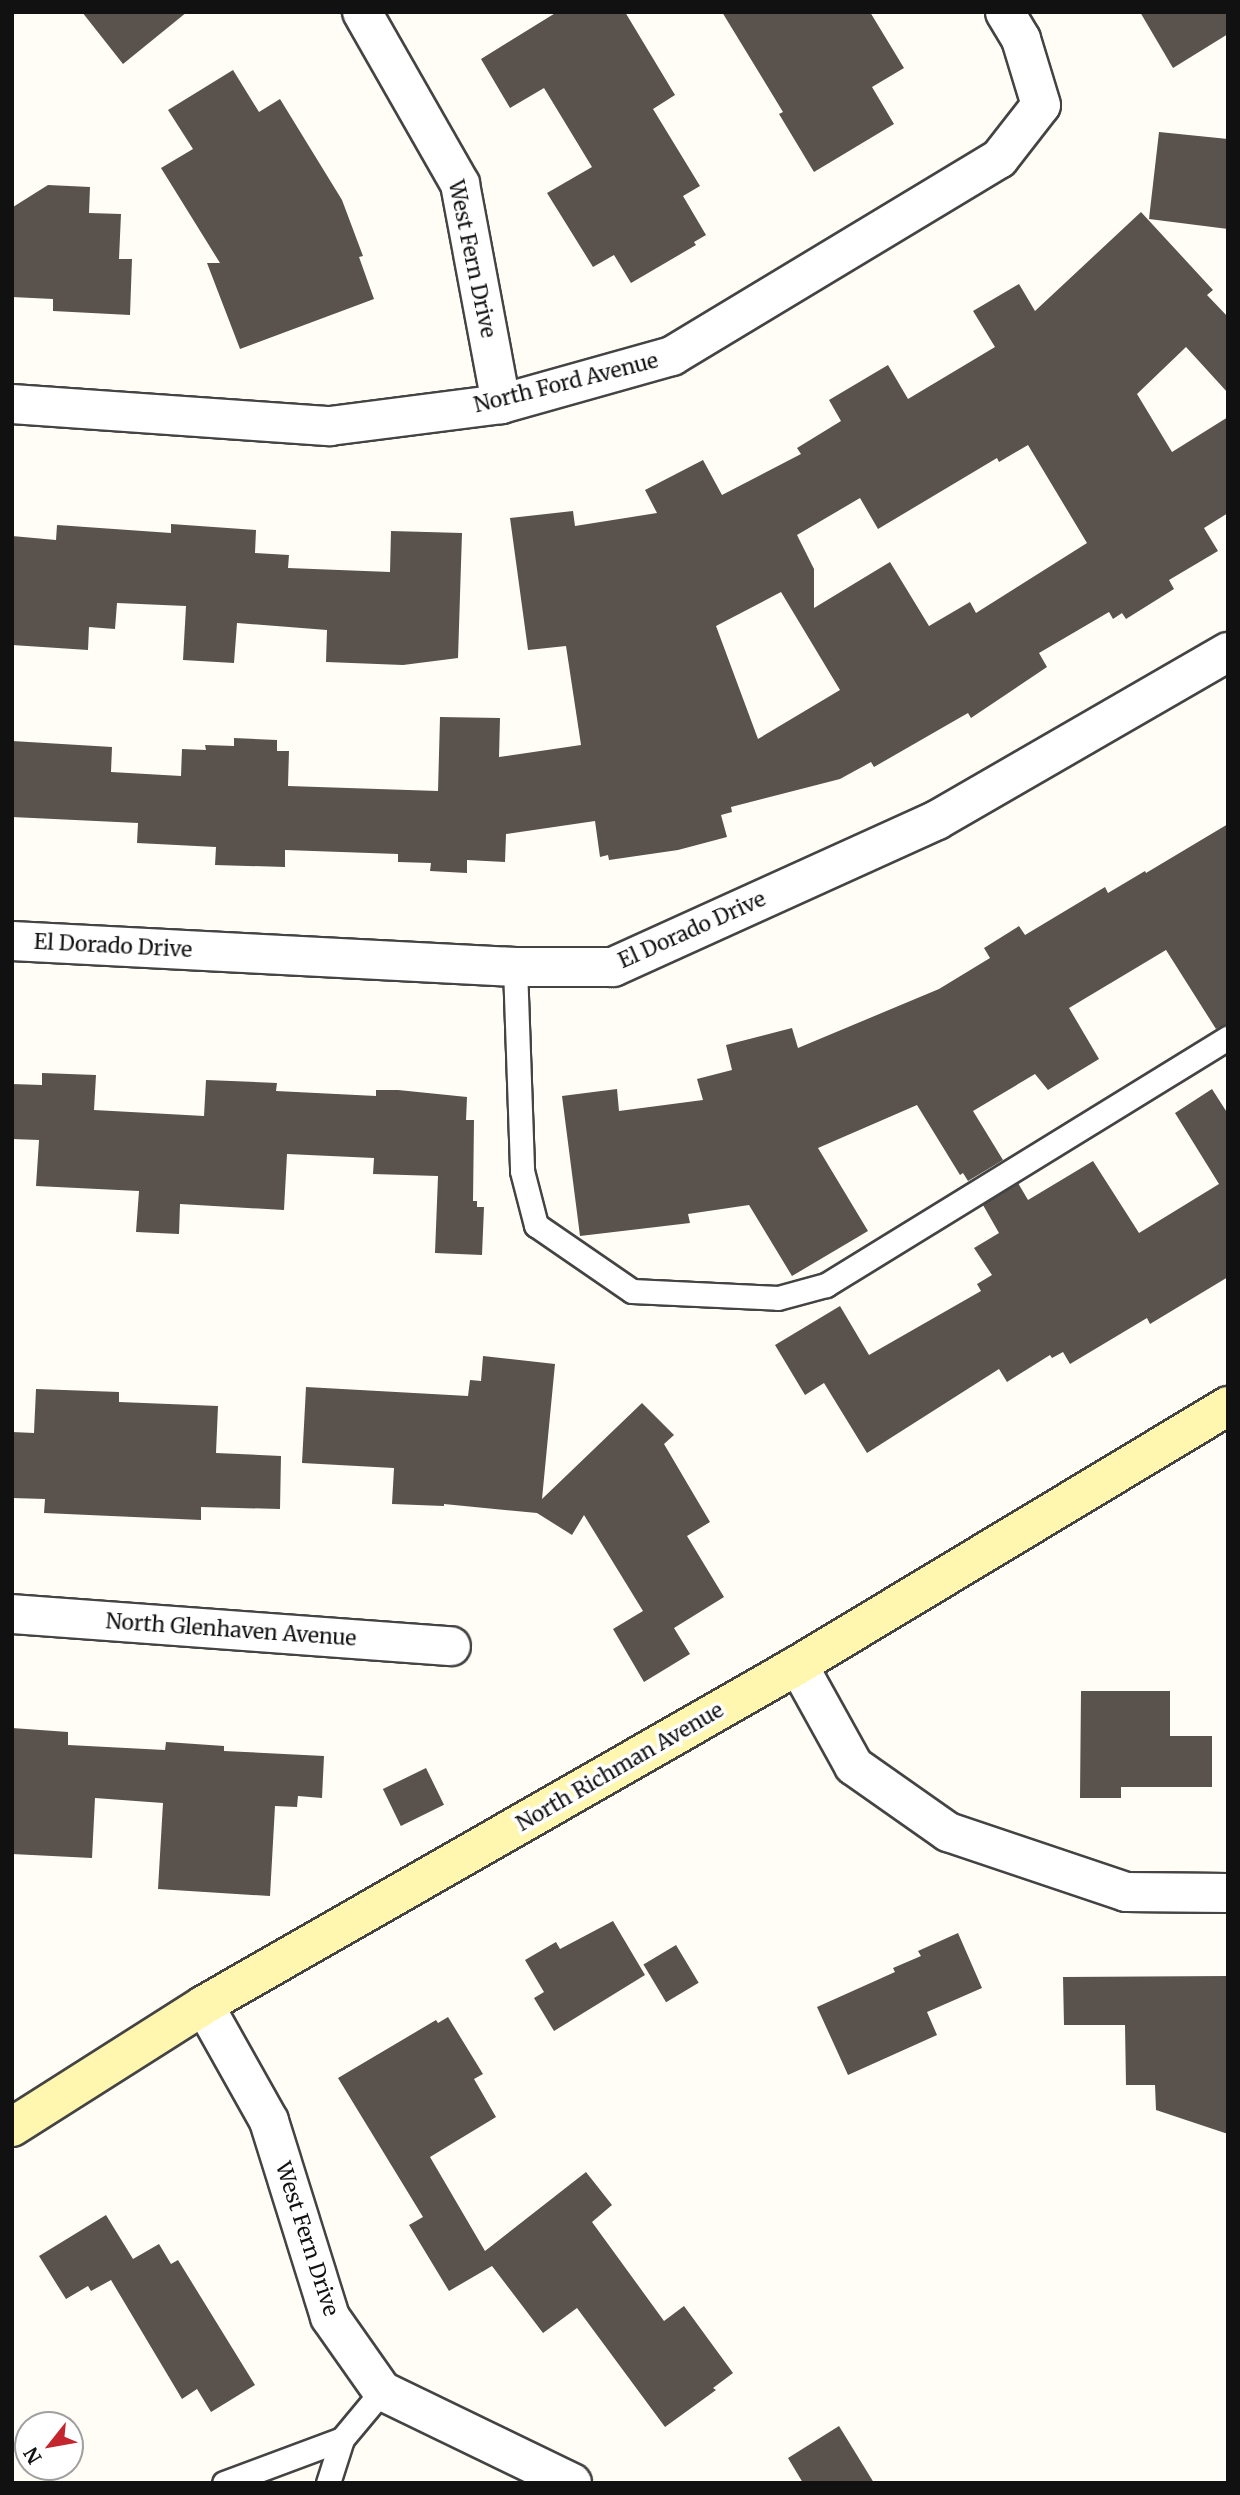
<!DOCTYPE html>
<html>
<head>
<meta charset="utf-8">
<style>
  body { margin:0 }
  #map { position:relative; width:1240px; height:2495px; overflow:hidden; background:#fffdf5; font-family:Merriweather,serif }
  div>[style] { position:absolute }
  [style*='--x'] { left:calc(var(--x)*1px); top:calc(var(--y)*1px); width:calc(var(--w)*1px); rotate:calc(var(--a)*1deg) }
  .building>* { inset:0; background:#5a524d; transform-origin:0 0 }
  .roads { filter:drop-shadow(2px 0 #444) drop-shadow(-2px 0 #444) drop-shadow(0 2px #444) drop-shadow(0 -2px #444) }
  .lane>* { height:23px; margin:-11.5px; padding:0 11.5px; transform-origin:11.5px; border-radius:11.5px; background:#fff }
  .street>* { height:38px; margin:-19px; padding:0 19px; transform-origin:19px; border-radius:19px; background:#fff }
  .secondary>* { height:38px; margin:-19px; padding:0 19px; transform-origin:19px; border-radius:19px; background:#fff6b0 }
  span { translate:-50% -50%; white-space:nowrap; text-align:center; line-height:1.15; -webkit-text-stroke:7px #fff; paint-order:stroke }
  .street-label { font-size:21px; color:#111 }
  .frame { position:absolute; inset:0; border:14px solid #111; pointer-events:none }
  .north { position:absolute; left:14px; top:2411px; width:70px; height:70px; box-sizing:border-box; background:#fff; border:2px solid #a0a0a0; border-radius:50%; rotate:239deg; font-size:19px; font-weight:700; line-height:28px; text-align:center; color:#111 }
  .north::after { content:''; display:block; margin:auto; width:24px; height:32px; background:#c4262e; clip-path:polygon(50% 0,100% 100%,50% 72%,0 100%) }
</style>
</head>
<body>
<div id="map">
  <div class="building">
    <div style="clip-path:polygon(82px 12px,187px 12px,123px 64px)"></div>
    <div style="clip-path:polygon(557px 12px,625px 12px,675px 95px,653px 109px,700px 186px,683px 196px,706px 235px,694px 242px,696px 245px,631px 283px,614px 255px,593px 267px,547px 193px,592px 167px,544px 88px,510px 108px,481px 59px)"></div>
    <div style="clip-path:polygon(722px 12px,870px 12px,904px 68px,872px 87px,894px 124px,814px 172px,779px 114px,783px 112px)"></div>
    <div style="clip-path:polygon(1140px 12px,1228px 12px,1228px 34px,1173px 68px)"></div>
    <div style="clip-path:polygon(233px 70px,259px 112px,280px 99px,342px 200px,363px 256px,359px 257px,374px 299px,240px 349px,207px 263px,220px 263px,161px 168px,193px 149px,168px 110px)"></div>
    <div style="clip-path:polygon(1159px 132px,1228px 139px,1228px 229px,1149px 219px)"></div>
    <div style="clip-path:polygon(48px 185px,90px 187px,89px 213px,121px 214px,119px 259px,132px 259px,130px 315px,53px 311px,53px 299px,12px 297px,13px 207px)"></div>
    <div style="clip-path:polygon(evenodd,1141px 212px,1213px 290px,1207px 295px,1228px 317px,1228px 393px,1186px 347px,1137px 394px,1172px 452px,1228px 417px,1228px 513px,1204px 528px,1218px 551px,1169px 580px,1174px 589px,1126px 619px,1122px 613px,1113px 619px,1109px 612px,1039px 653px,1047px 667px,971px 718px,968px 713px,874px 767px,871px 762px,840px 779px,731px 807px,732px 812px,721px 815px,727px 837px,678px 850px,609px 860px,608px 855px,600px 857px,595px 821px,506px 834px,505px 862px,467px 860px,467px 873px,430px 871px,431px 863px,398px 862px,398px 854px,285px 850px,285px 867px,215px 865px,216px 847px,137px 843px,138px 823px,12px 817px,12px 741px,112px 747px,111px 772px,181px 776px,182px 749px,206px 750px,205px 745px,234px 746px,234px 738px,277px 740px,277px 751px,289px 751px,288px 786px,438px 791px,440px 717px,500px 718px,499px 757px,581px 745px,566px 646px,528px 650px,510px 518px,573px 511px,575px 526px,657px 513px,645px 490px,703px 460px,722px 495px,801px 454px,797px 448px,841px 421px,829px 400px,888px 365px,908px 399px,995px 347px,973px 311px,1019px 284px,1035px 311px,1141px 212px,1028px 445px,1087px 543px,976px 613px,970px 602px,929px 626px,890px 562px,814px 608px,814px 569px,797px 535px,860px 498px,878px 529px,997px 458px,999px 462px,1028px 445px,1141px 212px,781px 592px,840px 690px,758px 739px,716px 626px,781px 592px)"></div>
    <div style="clip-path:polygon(171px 524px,256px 530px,255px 553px,289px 555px,288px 568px,390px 572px,391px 531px,462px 533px,458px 658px,403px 665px,326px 662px,327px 630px,237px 623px,234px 663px,183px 660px,186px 606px,117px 603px,115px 629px,89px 627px,88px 650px,12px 645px,12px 536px,56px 540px,57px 525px,171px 533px)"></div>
    <div style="clip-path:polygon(1228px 824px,1228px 1024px,1216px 1029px,1166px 950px,1069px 1008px,1099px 1059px,1048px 1090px,1035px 1074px,973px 1111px,1003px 1160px,968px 1181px,963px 1173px,960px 1175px,917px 1105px,818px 1148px,868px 1231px,792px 1276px,749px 1205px,688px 1214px,690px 1223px,580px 1236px,562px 1096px,617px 1089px,619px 1111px,703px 1100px,697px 1079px,732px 1070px,726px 1045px,792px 1028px,798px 1048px,939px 989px,990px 958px,984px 948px,1019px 926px,1025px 935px,1105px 887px,1108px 893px,1145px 871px,1146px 873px)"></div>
    <div style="clip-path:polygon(42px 1073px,96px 1075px,94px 1110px,204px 1116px,206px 1080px,277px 1083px,276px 1091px,376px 1096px,376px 1090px,398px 1090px,467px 1097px,466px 1120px,474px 1120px,473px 1201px,477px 1201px,477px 1207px,484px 1207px,482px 1255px,435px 1253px,438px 1176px,373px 1174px,374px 1158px,287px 1154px,284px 1210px,180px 1204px,179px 1234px,136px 1232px,139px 1191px,36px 1186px,39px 1140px,12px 1139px,12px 1084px,42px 1085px)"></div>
    <div style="clip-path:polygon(1212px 1089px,1228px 1114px,1228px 1277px,1150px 1324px,1147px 1318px,1070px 1364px,1063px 1352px,1052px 1358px,1050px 1355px,1007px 1382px,999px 1369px,867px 1453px,824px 1383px,805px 1395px,775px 1345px,840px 1306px,869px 1355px,981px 1291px,977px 1284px,992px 1275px,974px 1248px,999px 1233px,983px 1205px,1018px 1183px,1028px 1200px,1093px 1161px,1139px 1233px,1219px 1184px,1175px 1113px)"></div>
    <div style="clip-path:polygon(483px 1356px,555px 1364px,542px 1499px,642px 1403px,674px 1435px,664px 1444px,710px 1522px,687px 1536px,724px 1597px,674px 1628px,690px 1654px,644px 1682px,613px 1629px,643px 1611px,584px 1515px,572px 1535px,537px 1513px,444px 1504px,444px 1506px,392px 1504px,394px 1468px,302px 1463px,306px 1387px,468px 1396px,470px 1380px,481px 1381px)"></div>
    <div style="clip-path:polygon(36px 1389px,119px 1392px,119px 1402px,218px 1406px,216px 1453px,281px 1456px,280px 1509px,201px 1507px,201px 1520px,44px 1513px,45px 1499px,12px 1498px,12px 1432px,34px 1433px)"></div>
    <div style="clip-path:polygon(1081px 1691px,1170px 1691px,1170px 1736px,1212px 1736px,1212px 1787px,1121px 1787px,1121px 1798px,1080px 1798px)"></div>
    <div style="clip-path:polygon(12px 1728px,68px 1732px,68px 1745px,165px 1750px,166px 1742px,224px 1746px,224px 1751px,324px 1756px,322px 1798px,298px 1796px,297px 1807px,275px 1806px,270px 1896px,158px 1889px,163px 1803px,95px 1798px,92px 1858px,12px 1854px)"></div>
    <div style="left:426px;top:1768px;width:41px;height:48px;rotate:64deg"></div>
    <div style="clip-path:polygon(613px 1921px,645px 1975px,554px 2031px,534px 1998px,544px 1992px,525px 1960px,556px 1942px,560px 1949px)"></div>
    <div style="clip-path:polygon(958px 1933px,982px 1988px,927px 2012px,937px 2035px,848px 2075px,817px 2007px,895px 1972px,893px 1968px,921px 1956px,918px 1951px)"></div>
    <div style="left:676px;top:1945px;width:44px;height:38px;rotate:59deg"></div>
    <div style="clip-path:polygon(1228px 1976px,1228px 2134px,1156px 2110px,1155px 2085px,1126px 2085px,1125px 2025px,1064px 2025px,1063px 1977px)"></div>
    <div style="clip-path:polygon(448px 2017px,483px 2074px,474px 2079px,496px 2117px,430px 2157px,485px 2251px,586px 2172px,612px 2205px,592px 2222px,664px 2321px,684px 2306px,733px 2373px,713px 2388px,716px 2390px,665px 2427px,577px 2308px,543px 2333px,492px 2266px,449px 2291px,409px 2225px,423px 2217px,338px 2078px,436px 2020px,438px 2023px)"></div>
    <div style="clip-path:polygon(106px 2215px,133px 2259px,159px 2244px,171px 2264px,178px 2260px,255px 2385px,211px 2412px,197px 2389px,182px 2399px,111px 2280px,91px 2291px,88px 2286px,66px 2299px,39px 2256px)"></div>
    <div style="clip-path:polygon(839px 2426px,874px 2483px,803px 2483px,788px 2458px)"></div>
  </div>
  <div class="roads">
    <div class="lane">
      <div style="--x:515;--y:967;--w:204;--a:88"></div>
      <div style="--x:522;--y:1171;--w:56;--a:75.5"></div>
      <div style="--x:536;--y:1225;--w:116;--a:34.5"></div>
      <div style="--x:632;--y:1291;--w:146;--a:2.7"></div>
      <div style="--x:778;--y:1298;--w:50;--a:-15.2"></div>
      <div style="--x:826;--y:1285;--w:472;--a:-31.6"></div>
      <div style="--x:224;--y:2483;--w:126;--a:-20.4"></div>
      <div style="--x:328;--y:2483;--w:46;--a:-72.3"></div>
      <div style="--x:342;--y:2439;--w:62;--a:-50.2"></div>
    </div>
    <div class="street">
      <div style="--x:362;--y:12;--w:198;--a:60.3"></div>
      <div style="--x:460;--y:184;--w:224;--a:79.4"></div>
      <div style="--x:12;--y:404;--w:319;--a:4"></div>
      <div style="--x:330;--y:426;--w:172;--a:-7.3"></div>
      <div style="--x:501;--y:404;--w:178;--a:-15.7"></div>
      <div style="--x:672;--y:356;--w:382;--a:-31.1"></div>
      <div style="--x:999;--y:159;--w:68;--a:-52.1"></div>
      <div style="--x:1041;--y:105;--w:69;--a:-106.9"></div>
      <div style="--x:1021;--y:39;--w:31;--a:-121"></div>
      <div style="--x:12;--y:941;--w:504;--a:2.96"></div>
      <div style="--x:515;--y:967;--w:98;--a:0"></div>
      <div style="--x:613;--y:967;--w:356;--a:-24.4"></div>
      <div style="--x:937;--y:820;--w:336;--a:-30"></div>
      <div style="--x:12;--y:1614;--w:440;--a:4.2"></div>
      <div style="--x:798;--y:1665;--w:115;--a:61"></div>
      <div style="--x:854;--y:1766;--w:115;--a:35.1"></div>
      <div style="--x:948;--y:1832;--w:188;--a:18.6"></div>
      <div style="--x:1126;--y:1892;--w:102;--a:0.6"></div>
      <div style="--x:204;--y:2005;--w:133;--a:60.7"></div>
      <div style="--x:269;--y:2121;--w:205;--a:72.7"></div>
      <div style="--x:330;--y:2317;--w:90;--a:54.9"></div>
      <div style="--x:382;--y:2391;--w:211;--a:25.8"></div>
    </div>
    <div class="secondary">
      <div style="--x:12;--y:2127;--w:227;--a:-32.4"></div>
      <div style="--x:204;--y:2005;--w:684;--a:-29.79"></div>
      <div style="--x:798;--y:1665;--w:502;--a:-31.06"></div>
    </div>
  </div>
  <div class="street-label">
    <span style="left:472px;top:259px;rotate:78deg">West Fern Drive</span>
    <span style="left:566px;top:383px;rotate:-14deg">North Ford Avenue</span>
    <span style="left:692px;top:930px;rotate:-24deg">El Dorado Drive</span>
    <span style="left:113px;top:946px;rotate:3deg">El Dorado Drive</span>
    <span style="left:231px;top:1630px;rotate:4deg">North Glenhaven Avenue</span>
    <span style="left:620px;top:1767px;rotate:-30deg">North Richman Avenue</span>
    <span style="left:307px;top:2239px;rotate:72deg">West Fern Drive</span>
  </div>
  <div class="frame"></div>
  <div class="north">N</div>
</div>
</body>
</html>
